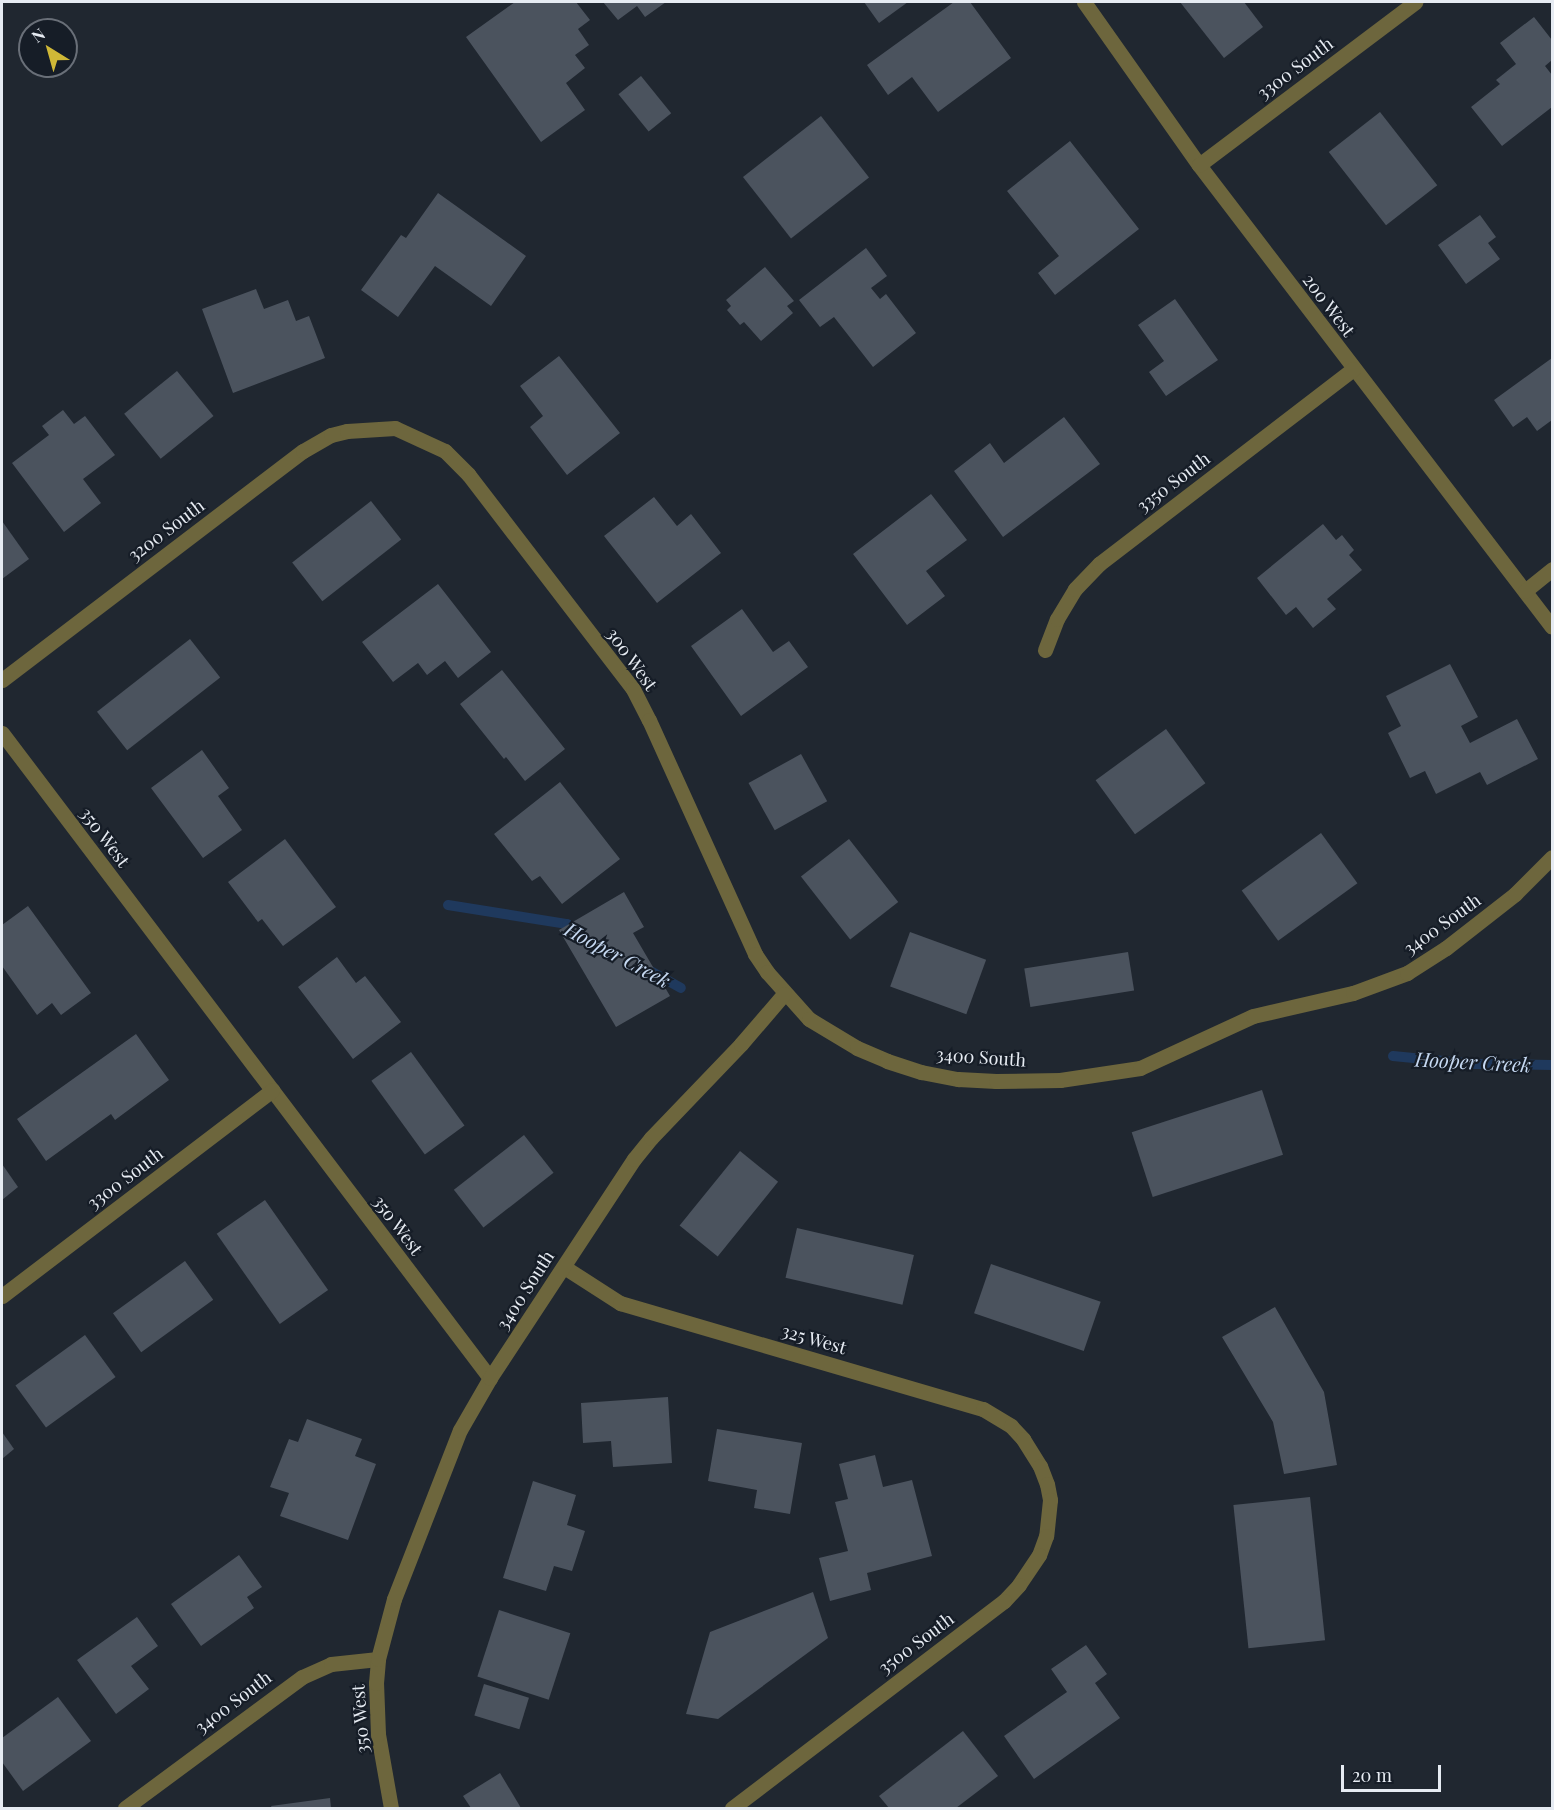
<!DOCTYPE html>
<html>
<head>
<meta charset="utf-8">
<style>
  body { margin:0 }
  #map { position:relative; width:1554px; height:1810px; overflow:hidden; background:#202730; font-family:"Playfair Display",serif }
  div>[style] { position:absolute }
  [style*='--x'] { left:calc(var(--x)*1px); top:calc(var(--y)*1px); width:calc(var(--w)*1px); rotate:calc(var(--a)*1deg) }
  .stream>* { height:10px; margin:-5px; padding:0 5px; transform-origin:5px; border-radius:5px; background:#1f395d }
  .building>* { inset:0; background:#4b535e; transform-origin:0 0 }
  .street>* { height:15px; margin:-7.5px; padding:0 7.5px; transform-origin:7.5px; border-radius:7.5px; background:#6d663d }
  span { translate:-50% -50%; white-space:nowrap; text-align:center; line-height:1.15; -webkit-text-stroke:4.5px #161d27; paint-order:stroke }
  .street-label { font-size:18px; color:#e6ebf2 }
  .water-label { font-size:20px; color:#c6d9f2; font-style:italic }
  .frame { position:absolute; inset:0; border:3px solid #e6ebf2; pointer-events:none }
  .north { position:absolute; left:18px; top:18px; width:60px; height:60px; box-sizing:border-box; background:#161d27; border:2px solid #696f78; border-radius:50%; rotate:323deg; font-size:16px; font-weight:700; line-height:24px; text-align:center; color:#e6ebf2 }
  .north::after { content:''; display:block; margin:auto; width:21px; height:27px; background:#cfb837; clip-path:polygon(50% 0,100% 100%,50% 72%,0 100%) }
  .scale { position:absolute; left:1341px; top:1765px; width:100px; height:27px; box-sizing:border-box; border:3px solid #e6ebf2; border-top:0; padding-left:8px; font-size:18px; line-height:21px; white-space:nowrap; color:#e6ebf2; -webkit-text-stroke:4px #161d27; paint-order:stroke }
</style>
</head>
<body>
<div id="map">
  <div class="stream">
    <div style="--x:448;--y:905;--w:121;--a:9.1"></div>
    <div style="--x:567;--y:924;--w:14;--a:30"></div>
    <div style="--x:645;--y:968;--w:41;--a:29.1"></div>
    <div style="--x:1393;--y:1056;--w:82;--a:5.6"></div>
    <div style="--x:1475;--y:1064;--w:77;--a:0.7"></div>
  </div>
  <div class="building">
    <div style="clip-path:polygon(515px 2px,576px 2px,590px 20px,578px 29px,589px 45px,575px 55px,585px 68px,566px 83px,585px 110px,541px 142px,466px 37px)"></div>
    <div style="clip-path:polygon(603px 2px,666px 2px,645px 17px,637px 6px,618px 20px)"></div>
    <div style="clip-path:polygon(864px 2px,908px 2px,879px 23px)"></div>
    <div style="clip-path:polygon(954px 2px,970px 2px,1011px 58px,938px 112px,912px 77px,888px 95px,867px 65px)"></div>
    <div style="clip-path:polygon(1180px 2px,1244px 2px,1263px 27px,1224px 58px)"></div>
    <div style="clip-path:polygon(1534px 17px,1552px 40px,1552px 60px,1545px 66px,1552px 75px,1552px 107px,1502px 146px,1471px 107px,1500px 84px,1496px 80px,1516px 64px,1500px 43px)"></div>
    <div style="left:641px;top:76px;width:48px;height:29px;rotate:51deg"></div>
    <div style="left:1380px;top:112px;width:93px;height:65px;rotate:52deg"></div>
    <div style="left:821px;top:116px;width:78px;height:99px;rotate:52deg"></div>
    <div style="clip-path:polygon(1070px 141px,1139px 229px,1055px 295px,1038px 273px,1059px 256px,1007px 191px)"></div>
    <div style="clip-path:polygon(438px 193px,526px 256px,491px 306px,435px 266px,398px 317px,361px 290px,401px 235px,406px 238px)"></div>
    <div style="clip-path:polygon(1480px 215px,1496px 237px,1488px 243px,1500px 259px,1466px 284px,1438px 245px)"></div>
    <div style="clip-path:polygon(866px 248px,887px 276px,871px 288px,880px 299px,886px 294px,916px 333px,873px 367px,834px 317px,820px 327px,799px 300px)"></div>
    <div style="clip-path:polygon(765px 267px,794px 301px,787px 306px,793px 313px,761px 341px,744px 322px,740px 325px,727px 310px,731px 306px,726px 300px)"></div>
    <div style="clip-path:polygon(256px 289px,264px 309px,288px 300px,296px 321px,309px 316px,325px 358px,233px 393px,202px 309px)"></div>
    <div style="clip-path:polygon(1175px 299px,1218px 360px,1166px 396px,1149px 372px,1164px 361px,1138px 325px)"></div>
    <div style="clip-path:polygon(559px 356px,620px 433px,567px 475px,530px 427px,543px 416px,520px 386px)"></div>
    <div style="clip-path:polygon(1552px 358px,1552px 420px,1537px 431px,1527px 417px,1513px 427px,1494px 400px)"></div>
    <div style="left:177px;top:371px;width:58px;height:68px;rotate:51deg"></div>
    <div style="clip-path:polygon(63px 410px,74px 424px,85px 416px,115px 455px,83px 479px,101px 503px,64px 532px,12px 463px,49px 435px,42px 426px)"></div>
    <div style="clip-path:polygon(1064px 417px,1100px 464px,1003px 537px,954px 471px,990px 443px,1004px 463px)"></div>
    <div style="clip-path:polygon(931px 494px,967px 540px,926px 571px,945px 596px,907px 625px,853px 554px)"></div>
    <div style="clip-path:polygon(654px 497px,677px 526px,691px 514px,721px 553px,657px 603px,604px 536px)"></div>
    <div style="left:371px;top:501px;width:49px;height:100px;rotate:52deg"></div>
    <div style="clip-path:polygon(2px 521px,29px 559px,2px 579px)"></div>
    <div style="clip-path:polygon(1323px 524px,1336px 540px,1342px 535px,1354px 550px,1349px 555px,1362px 570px,1327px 599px,1336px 609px,1313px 628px,1296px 607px,1286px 615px,1257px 578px)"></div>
    <div style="clip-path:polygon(438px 584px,491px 652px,458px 678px,445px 661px,427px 675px,418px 663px,393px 682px,362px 642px)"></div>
    <div style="clip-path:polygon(742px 609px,773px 652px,789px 641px,808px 667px,741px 716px,691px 646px)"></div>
    <div style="left:190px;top:639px;width:49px;height:118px;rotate:52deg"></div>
    <div style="clip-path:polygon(1450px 664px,1478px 717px,1461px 726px,1470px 743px,1517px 719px,1538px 759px,1487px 785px,1480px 772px,1436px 794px,1425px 771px,1410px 778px,1388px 733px,1401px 726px,1386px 696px)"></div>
    <div style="clip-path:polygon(502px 670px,565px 749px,525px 781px,506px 757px,504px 759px,460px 704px)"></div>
    <div style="left:1166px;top:729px;width:67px;height:87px;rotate:54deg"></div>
    <div style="clip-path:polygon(202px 750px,229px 788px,218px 796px,242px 830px,203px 858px,151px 788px)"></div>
    <div style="left:801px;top:754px;width:54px;height:60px;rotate:61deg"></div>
    <div style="clip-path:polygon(560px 782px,620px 859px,562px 904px,540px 876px,532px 881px,494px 834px)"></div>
    <div style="left:1321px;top:833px;width:62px;height:98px;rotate:54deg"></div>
    <div style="clip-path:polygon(285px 839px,336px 907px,283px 946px,262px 919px,258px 922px,228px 882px)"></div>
    <div style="left:849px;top:839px;width:80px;height:61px;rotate:52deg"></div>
    <div style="clip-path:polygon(624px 892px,644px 927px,633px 933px,670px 996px,616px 1027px,559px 930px)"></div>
    <div style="clip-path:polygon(28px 906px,91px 993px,61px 1015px,52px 1003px,37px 1015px,2px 966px,2px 925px)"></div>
    <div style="left:910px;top:932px;width:81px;height:58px;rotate:20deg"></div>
    <div style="left:1128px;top:952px;width:39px;height:105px;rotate:81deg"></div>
    <div style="clip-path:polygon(337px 957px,356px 983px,365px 976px,401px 1022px,353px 1059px,298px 987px)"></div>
    <div style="clip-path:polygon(136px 1034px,169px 1080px,115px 1120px,111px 1114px,46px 1161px,17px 1119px)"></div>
    <div style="left:411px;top:1052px;width:91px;height:49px;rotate:54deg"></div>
    <div style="left:1262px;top:1090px;width:68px;height:137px;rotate:72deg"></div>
    <div style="left:524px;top:1135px;width:48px;height:89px;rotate:52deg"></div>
    <div style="left:740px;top:1151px;width:49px;height:96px;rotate:39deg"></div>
    <div style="clip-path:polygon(2px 1164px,18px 1187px,2px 1200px)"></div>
    <div style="left:265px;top:1200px;width:110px;height:59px;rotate:55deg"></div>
    <div style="left:797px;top:1228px;width:120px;height:51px;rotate:13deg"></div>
    <div style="left:185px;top:1261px;width:48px;height:89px;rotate:54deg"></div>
    <div style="left:991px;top:1264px;width:116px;height:52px;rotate:19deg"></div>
    <div style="clip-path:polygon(1275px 1307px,1324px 1392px,1337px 1465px,1284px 1474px,1273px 1422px,1222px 1337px)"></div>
    <div style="left:85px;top:1335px;width:52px;height:86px;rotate:54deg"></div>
    <div style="clip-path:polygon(668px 1397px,672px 1463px,613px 1467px,611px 1441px,583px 1443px,581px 1403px)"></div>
    <div style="clip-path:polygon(307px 1419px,362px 1439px,355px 1456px,376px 1464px,348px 1540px,280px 1516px,289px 1493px,270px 1487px,289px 1439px,298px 1442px)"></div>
    <div style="clip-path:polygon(717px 1429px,802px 1443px,790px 1514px,754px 1508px,757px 1490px,708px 1481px)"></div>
    <div style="clip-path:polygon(2px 1432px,14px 1449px,2px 1459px)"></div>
    <div style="clip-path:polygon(875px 1455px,883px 1487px,912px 1480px,932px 1556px,867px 1573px,871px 1590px,830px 1601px,819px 1558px,848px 1551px,835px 1502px,848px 1499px,839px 1464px)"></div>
    <div style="clip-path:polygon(533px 1481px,576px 1495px,567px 1525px,585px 1531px,572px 1571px,554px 1566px,546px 1591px,503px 1578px)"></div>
    <div style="left:1310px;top:1497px;width:144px;height:77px;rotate:84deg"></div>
    <div style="clip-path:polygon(239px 1555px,262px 1587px,247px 1597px,254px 1608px,201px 1646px,171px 1604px)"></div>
    <div style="clip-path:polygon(813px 1592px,828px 1638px,718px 1719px,686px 1714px,710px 1632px)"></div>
    <div style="left:499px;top:1610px;width:75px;height:70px;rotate:18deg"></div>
    <div style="clip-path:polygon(137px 1617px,158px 1646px,131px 1666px,149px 1689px,116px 1714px,77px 1660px)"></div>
    <div style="clip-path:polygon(1086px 1645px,1107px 1674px,1095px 1683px,1120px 1718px,1034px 1779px,1004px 1736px,1067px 1692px,1051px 1669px)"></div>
    <div style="left:484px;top:1684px;width:47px;height:33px;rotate:17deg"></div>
    <div style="clip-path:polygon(58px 1697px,91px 1741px,23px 1791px,2px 1762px,2px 1738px)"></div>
    <div style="clip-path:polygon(963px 1731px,998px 1776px,956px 1808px,889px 1808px,879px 1796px)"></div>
    <div style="clip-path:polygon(500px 1773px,521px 1808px,471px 1808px,463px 1796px)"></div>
    <div style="clip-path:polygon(330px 1798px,331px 1808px,272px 1808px,271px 1806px)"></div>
  </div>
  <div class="street">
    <div style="--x:1084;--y:2;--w:199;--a:54.8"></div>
    <div style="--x:1199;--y:165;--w:581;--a:52.62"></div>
    <div style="--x:1199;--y:165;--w:271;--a:-37"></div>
    <div style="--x:1525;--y:591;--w:35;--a:-39"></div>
    <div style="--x:1045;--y:650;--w:33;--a:-69"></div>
    <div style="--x:1057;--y:619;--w:35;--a:-59"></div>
    <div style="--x:1075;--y:589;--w:35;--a:-46"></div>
    <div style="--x:1099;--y:564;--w:320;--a:-37.5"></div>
    <div style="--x:2;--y:680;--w:378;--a:-37.3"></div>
    <div style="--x:303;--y:451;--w:32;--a:-30"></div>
    <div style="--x:331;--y:435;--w:16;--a:-14"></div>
    <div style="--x:347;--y:431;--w:48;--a:-3.6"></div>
    <div style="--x:395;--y:428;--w:55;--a:24.7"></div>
    <div style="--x:445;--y:451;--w:33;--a:45"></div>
    <div style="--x:468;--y:474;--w:271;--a:52.5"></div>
    <div style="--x:633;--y:689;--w:35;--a:63"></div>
    <div style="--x:649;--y:720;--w:257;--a:65.6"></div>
    <div style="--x:755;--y:954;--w:22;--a:56"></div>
    <div style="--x:767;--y:972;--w:63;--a:48.2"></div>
    <div style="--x:809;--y:1019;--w:56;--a:31.1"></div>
    <div style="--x:857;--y:1048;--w:33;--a:23"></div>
    <div style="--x:887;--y:1061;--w:36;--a:18"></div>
    <div style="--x:921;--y:1072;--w:38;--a:11"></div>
    <div style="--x:958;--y:1079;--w:38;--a:3"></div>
    <div style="--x:996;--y:1081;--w:64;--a:-0.9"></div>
    <div style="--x:1060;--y:1080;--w:81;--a:-8.5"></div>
    <div style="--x:1140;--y:1068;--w:124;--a:-24.7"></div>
    <div style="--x:1253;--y:1016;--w:103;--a:-13"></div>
    <div style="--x:1353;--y:993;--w:58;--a:-20.3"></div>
    <div style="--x:1407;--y:973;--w:46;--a:-32.7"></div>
    <div style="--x:1446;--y:948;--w:88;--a:-38"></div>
    <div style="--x:1515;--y:894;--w:52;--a:-45"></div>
    <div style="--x:2;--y:733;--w:809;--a:52.89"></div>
    <div style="--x:564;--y:1267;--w:67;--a:32.7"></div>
    <div style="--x:620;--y:1303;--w:378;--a:16.3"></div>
    <div style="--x:983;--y:1409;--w:33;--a:31"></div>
    <div style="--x:1011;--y:1426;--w:18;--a:47"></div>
    <div style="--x:1023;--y:1439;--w:32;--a:58"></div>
    <div style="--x:1040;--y:1466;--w:19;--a:69"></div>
    <div style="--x:1047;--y:1484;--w:16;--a:79"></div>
    <div style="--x:1050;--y:1500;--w:36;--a:96"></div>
    <div style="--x:1046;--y:1536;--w:20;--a:110"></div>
    <div style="--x:1039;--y:1555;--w:36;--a:124"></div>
    <div style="--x:1019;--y:1585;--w:22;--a:133"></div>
    <div style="--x:1004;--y:1601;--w:342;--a:142.7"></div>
    <div style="--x:2;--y:1296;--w:340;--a:-37.3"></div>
    <div style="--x:125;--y:1808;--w:220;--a:-36.5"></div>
    <div style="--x:302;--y:1677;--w:32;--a:-24"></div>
    <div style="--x:331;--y:1664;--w:47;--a:-6.1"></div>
    <div style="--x:391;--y:1808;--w:75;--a:-100"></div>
    <div style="--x:378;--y:1734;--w:51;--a:-92.2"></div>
    <div style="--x:376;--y:1683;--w:24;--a:-85"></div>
    <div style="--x:378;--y:1659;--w:62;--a:-75.1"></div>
    <div style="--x:394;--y:1599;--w:181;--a:-68.7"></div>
    <div style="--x:460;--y:1430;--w:60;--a:-60"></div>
    <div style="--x:490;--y:1378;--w:262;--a:-56.7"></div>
    <div style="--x:634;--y:1159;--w:27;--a:-51"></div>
    <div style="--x:651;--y:1138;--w:130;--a:-46.2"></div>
    <div style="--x:741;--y:1044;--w:66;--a:-49.3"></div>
  </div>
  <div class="street-label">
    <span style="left:1295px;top:68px;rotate:-37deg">3300 South</span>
    <span style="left:1329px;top:305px;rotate:53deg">200 West</span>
    <span style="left:1173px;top:482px;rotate:-37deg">3350 South</span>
    <span style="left:166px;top:530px;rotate:-37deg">3200 South</span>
    <span style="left:632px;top:659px;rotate:54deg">300 West</span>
    <span style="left:105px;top:837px;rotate:53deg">350 West</span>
    <span style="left:1442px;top:924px;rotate:-36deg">3400 South</span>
    <span style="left:981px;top:1057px;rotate:4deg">3400 South</span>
    <span style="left:125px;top:1178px;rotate:-37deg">3300 South</span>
    <span style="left:398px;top:1225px;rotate:53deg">350 West</span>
    <span style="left:525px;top:1290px;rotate:-57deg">3400 South</span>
    <span style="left:814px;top:1339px;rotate:16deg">325 West</span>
    <span style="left:916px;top:1643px;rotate:-37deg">3500 South</span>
    <span style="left:233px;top:1702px;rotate:-37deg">3400 South</span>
    <span style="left:360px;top:1719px;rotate:-94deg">350 West</span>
  </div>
  <div class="water-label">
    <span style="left:618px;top:954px;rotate:28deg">Hooper Creek</span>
    <span style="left:1473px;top:1061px;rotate:3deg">Hooper Creek</span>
  </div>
  <div class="frame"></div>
  <div class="north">N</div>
  <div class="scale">20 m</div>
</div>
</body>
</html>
